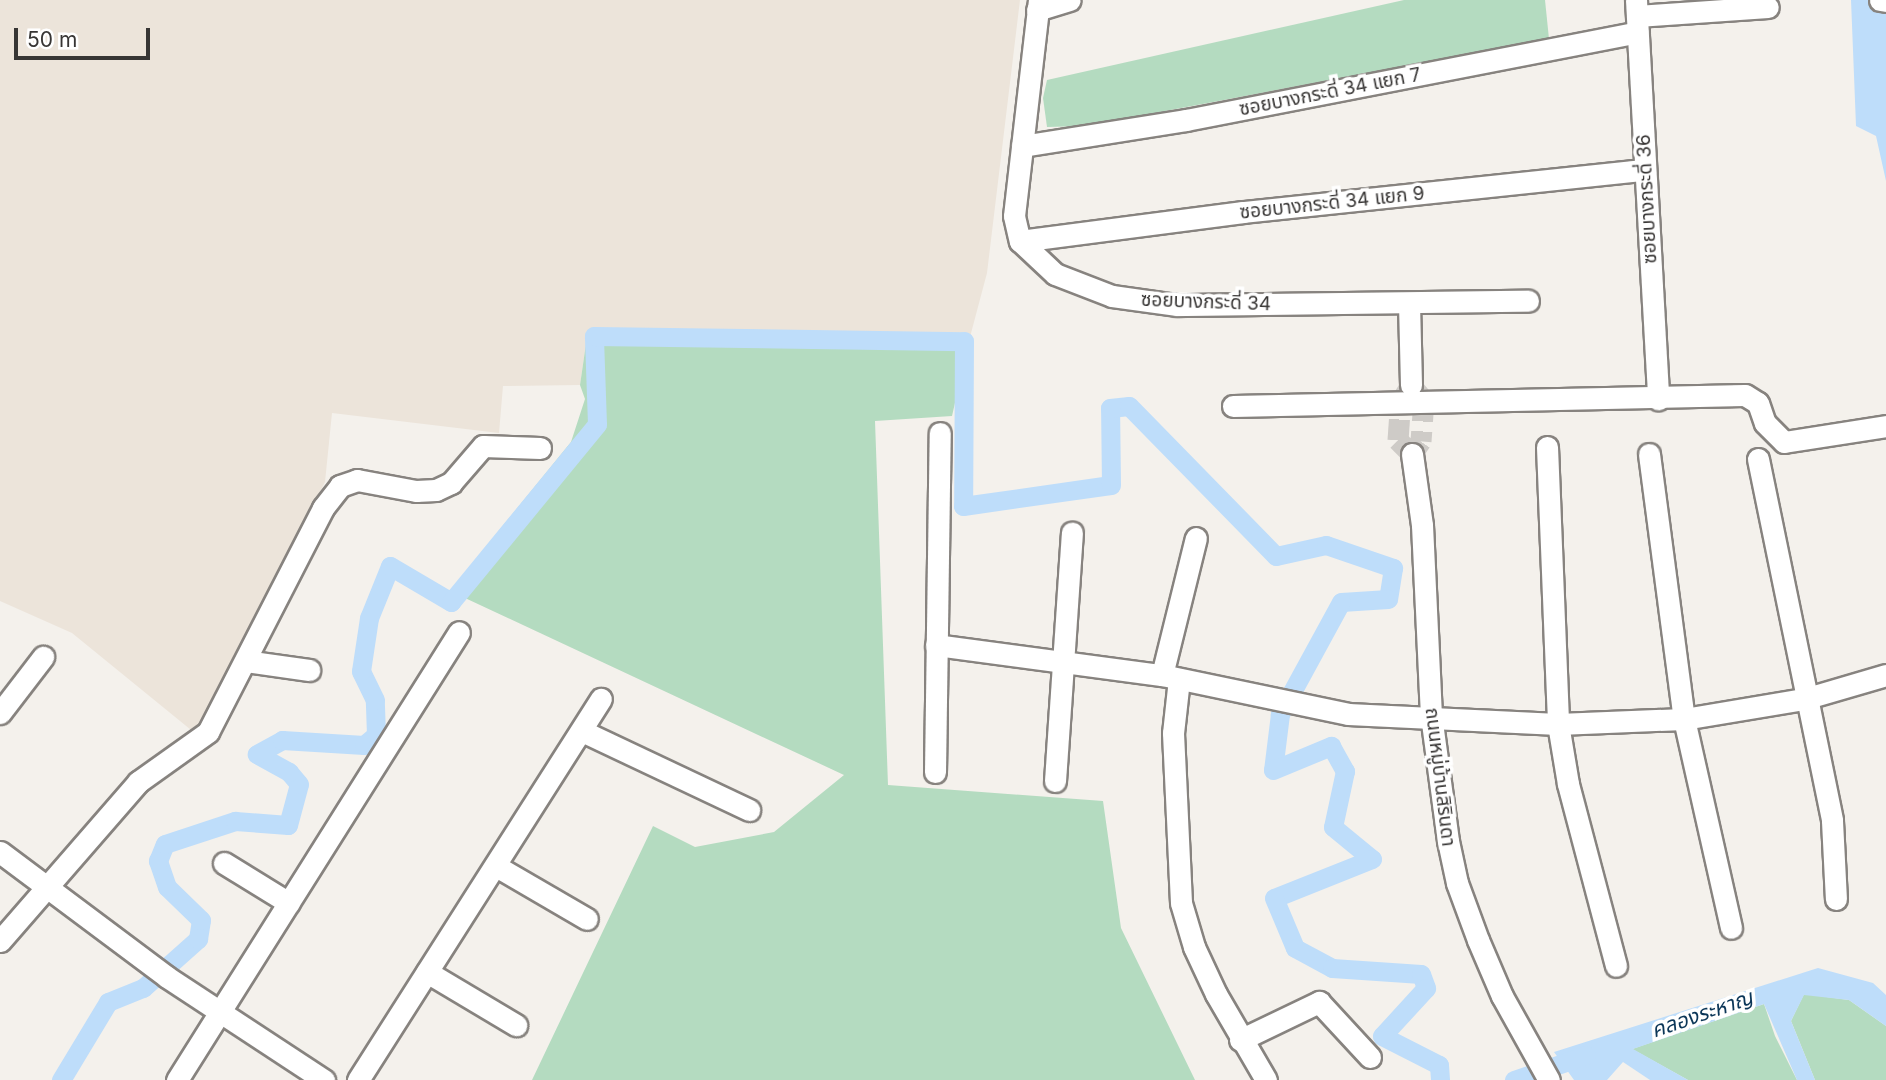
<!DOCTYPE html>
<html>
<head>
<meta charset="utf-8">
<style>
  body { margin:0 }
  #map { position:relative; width:1886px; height:1080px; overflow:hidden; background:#f4f1ec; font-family:Inter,"Noto Sans Thai",sans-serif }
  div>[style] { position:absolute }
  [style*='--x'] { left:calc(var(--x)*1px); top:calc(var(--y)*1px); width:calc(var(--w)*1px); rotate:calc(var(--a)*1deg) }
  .built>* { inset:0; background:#ece4da }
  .green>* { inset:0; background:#b4dbc0 }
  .water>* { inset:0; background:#beddfa }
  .canal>* { height:19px; margin:-9.5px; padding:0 9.5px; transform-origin:9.5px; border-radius:9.5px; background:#beddfa }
  .minor-tunnel>* { height:21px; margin-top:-10.5px; transform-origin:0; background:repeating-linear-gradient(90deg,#cecbc7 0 21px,transparent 0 31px) }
  .roads { filter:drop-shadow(2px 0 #87837f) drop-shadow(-2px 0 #87837f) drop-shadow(0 2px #87837f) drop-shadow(0 -2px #87837f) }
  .minor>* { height:21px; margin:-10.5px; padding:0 10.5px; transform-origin:10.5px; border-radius:10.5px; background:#fff }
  span { translate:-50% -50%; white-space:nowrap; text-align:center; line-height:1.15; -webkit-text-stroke:7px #fff; paint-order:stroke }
  .street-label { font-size:19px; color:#373534 }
  .water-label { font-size:21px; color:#0b3658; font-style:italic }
  .scale { position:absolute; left:14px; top:28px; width:136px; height:32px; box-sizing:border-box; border:4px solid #373534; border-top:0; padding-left:9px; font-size:21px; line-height:24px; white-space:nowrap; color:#373534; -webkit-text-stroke:5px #fff; paint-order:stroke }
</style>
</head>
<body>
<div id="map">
  <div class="built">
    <div style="clip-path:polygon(0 0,1020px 0,987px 273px,970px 337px,588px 330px,580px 385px,503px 386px,499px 433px,332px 413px,325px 482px,196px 734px,72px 633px,0 601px)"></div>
  </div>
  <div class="green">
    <div style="clip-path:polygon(1404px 0,1545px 0,1549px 39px,1085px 126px,1047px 127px,1043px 98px,1047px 80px)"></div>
    <div style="clip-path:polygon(588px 330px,970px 337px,952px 416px,875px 421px,888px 785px,1103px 801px,1121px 928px,1195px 1080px,532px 1080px,653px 826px,695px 847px,774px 832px,844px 775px,450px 591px,571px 442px,585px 399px,580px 385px)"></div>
    <div style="clip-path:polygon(1804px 994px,1849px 1000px,1886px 1026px,1886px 1080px,1815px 1080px,1791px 1021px)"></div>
    <div style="clip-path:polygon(1764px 1004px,1775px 1036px,1797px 1080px,1688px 1080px,1632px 1049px)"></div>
  </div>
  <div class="water">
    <div style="clip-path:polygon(1851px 0,1886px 0,1886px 181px,1876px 136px,1856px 126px)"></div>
    <div style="clip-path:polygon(1818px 968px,1873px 983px,1886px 995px,1886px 1026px,1849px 1000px,1804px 995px,1791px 1021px,1815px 1080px,1797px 1080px,1764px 1004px,1633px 1049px,1688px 1080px,1650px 1080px,1623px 1062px,1607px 1080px,1574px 1080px,1554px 1052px)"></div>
  </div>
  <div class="canal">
    <div style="--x:61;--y:1080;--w:91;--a:-58.9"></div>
    <div style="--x:108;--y:1002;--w:38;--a:-22"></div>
    <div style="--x:143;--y:988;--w:74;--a:-41.7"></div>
    <div style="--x:198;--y:939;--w:19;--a:-81"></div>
    <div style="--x:201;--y:920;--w:47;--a:-135.9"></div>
    <div style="--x:167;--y:887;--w:28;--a:-109"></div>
    <div style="--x:158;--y:861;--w:18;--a:-68"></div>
    <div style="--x:165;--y:844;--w:74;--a:-18.2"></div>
    <div style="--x:235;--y:821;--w:53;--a:4.3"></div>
    <div style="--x:288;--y:825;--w:42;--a:-75"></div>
    <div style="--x:299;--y:784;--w:16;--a:-130"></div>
    <div style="--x:289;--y:772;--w:37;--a:-151"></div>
    <div style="--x:257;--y:754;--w:29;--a:-29"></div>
    <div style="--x:282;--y:740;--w:82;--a:3.5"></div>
    <div style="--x:364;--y:745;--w:16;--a:-40"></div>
    <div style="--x:376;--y:735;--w:35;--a:-92"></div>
    <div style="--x:375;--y:700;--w:32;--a:-116"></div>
    <div style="--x:361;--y:671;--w:54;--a:-81.4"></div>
    <div style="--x:369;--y:618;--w:56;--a:-68"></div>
    <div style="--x:390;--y:566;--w:71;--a:30.5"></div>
    <div style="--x:451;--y:602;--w:230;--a:-50.6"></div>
    <div style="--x:597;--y:424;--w:88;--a:-92"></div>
    <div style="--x:594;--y:336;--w:370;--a:0.8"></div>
    <div style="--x:964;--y:341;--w:165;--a:90.3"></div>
    <div style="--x:963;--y:506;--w:149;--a:-8.1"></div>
    <div style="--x:1111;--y:485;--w:77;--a:-90.7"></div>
    <div style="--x:1110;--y:408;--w:19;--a:-6"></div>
    <div style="--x:1129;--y:406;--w:210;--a:45.6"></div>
    <div style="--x:1276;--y:556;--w:51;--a:-12.4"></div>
    <div style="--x:1326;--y:545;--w:71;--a:18.9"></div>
    <div style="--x:1393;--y:568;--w:31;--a:99"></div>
    <div style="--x:1388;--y:599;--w:47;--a:176.3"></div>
    <div style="--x:1341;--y:602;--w:128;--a:118.6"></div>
    <div style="--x:1280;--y:714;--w:56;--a:97.1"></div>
    <div style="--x:1273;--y:770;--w:63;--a:-22.5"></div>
    <div style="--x:1331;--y:746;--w:29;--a:61"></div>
    <div style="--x:1345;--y:771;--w:57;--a:102.1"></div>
    <div style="--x:1333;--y:827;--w:50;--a:39.4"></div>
    <div style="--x:1372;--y:859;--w:105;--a:158.3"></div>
    <div style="--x:1274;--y:898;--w:54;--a:67.2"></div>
    <div style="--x:1295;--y:948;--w:42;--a:28.4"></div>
    <div style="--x:1332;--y:968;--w:89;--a:3.9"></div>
    <div style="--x:1421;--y:974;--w:15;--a:70"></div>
    <div style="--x:1426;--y:988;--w:65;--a:132.5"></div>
    <div style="--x:1382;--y:1036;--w:64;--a:27"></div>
    <div style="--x:1439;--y:1065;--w:15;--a:86"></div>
    <div style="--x:1514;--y:1080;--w:76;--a:-19.1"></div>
  </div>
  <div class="minor-tunnel">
    <div style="--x:1411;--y:385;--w:20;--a:49"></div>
    <div style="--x:1424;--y:400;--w:41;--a:94.2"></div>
    <div style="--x:1421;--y:441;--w:16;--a:125"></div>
    <div style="--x:1412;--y:454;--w:20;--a:-135"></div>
    <div style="--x:1398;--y:440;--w:39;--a:-86"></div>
    <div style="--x:1401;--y:401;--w:19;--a:-58"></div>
  </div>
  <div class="roads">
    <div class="minor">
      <div style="--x:1039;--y:0;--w:217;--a:96.6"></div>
      <div style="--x:1014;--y:216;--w:26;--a:77"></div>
      <div style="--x:1020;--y:241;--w:48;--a:43.3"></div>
      <div style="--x:1055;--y:274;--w:61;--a:21.1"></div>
      <div style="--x:1112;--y:296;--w:66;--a:7.9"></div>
      <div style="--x:1177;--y:305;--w:351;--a:-0.7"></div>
      <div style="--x:1636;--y:0;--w:400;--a:86.8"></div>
      <div style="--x:1880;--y:0;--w:6;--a:9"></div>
      <div style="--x:1037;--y:10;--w:34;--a:-17"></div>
      <div style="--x:1637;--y:16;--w:131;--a:-3.9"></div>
      <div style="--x:1022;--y:146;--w:166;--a:-9"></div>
      <div style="--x:1186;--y:120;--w:460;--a:-11"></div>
      <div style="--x:1020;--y:241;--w:225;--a:-7.4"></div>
      <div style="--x:1243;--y:212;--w:404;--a:-6"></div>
      <div style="--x:1409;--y:303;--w:82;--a:88.6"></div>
      <div style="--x:1233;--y:406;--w:512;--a:-1.23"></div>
      <div style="--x:1745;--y:395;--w:15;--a:32"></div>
      <div style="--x:1758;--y:403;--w:21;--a:71"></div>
      <div style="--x:1765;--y:423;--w:27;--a:45"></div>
      <div style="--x:1784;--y:442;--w:103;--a:-8.9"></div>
      <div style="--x:1547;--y:447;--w:277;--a:87.7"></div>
      <div style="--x:1558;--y:724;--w:61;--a:80.5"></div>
      <div style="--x:1568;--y:784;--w:188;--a:75.2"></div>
      <div style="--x:1412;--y:454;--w:72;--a:82"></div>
      <div style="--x:1422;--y:525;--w:190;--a:87.3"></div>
      <div style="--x:1431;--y:715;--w:127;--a:82.3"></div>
      <div style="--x:1448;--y:841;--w:43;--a:77.9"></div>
      <div style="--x:1457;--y:883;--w:61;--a:69.8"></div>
      <div style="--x:1478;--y:940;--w:61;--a:66.8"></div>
      <div style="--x:1502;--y:996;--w:96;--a:60.8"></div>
      <div style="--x:1649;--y:454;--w:267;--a:82.5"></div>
      <div style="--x:1684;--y:719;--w:214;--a:77.3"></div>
      <div style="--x:1758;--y:459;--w:369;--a:78.4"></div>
      <div style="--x:1832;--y:821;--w:78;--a:87.1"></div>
      <div style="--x:936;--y:645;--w:228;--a:7.6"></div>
      <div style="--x:1162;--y:675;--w:190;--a:11.8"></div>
      <div style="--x:1348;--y:714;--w:210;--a:2.7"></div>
      <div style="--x:1558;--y:724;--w:126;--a:-2.3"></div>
      <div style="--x:1684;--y:719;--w:122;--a:-9.5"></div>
      <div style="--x:1804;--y:699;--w:85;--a:-16.3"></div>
      <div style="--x:246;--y:661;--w:64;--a:8.1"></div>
      <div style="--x:1162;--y:675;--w:141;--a:-76.1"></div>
      <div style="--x:1179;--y:679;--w:54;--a:96.3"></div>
      <div style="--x:1173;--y:733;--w:170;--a:87.3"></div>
      <div style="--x:1181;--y:903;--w:46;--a:73.5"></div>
      <div style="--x:1194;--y:947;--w:52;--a:64.9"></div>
      <div style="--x:1216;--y:994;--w:99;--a:59.8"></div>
      <div style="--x:0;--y:713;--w:71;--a:-52.5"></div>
      <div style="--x:582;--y:731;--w:185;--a:25.3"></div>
      <div style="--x:935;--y:772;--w:339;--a:-89.2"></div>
      <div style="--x:1055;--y:781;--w:249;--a:-86.1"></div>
      <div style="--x:0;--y:852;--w:209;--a:36.8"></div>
      <div style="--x:167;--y:977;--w:188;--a:33.3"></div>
      <div style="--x:224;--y:863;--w:76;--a:31.6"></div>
      <div style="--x:496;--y:866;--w:105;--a:30.2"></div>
      <div style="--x:0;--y:941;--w:211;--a:-49"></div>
      <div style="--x:138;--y:782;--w:86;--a:-35.5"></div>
      <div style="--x:208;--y:732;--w:252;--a:-62.8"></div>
      <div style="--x:323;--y:508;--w:28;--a:-52"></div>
      <div style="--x:340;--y:486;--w:18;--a:-19"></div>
      <div style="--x:357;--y:480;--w:60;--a:10.6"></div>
      <div style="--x:416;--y:491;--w:20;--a:-3"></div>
      <div style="--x:436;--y:490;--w:17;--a:-25"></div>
      <div style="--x:451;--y:483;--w:49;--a:-49.1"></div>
      <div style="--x:483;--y:446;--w:57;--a:2"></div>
      <div style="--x:427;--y:972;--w:104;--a:30.8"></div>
      <div style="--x:1240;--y:1040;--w:88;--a:-25.7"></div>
      <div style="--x:1319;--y:1002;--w:75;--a:47.2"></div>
      <div style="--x:177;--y:1080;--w:529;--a:-57.81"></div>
      <div style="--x:358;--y:1080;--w:452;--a:-57.5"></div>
    </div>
  </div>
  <div class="street-label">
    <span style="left:1330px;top:92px;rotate:-11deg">ซอยบางกระดี่ 34 แยก 7</span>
    <span style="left:1647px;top:199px;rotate:-93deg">ซอยบางกระดี่ 36</span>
    <span style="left:1332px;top:203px;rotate:-6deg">ซอยบางกระดี่ 34 แยก 9</span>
    <span style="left:1206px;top:302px;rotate:2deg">ซอยบางกระดี่ 34</span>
    <span style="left:1440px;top:777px;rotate:83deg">ถนนหมู่บ้านสิรินดา</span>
  </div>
  <div class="water-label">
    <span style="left:1702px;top:1014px;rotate:-19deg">คลองระหาญ</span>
  </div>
  <div class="scale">50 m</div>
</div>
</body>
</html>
